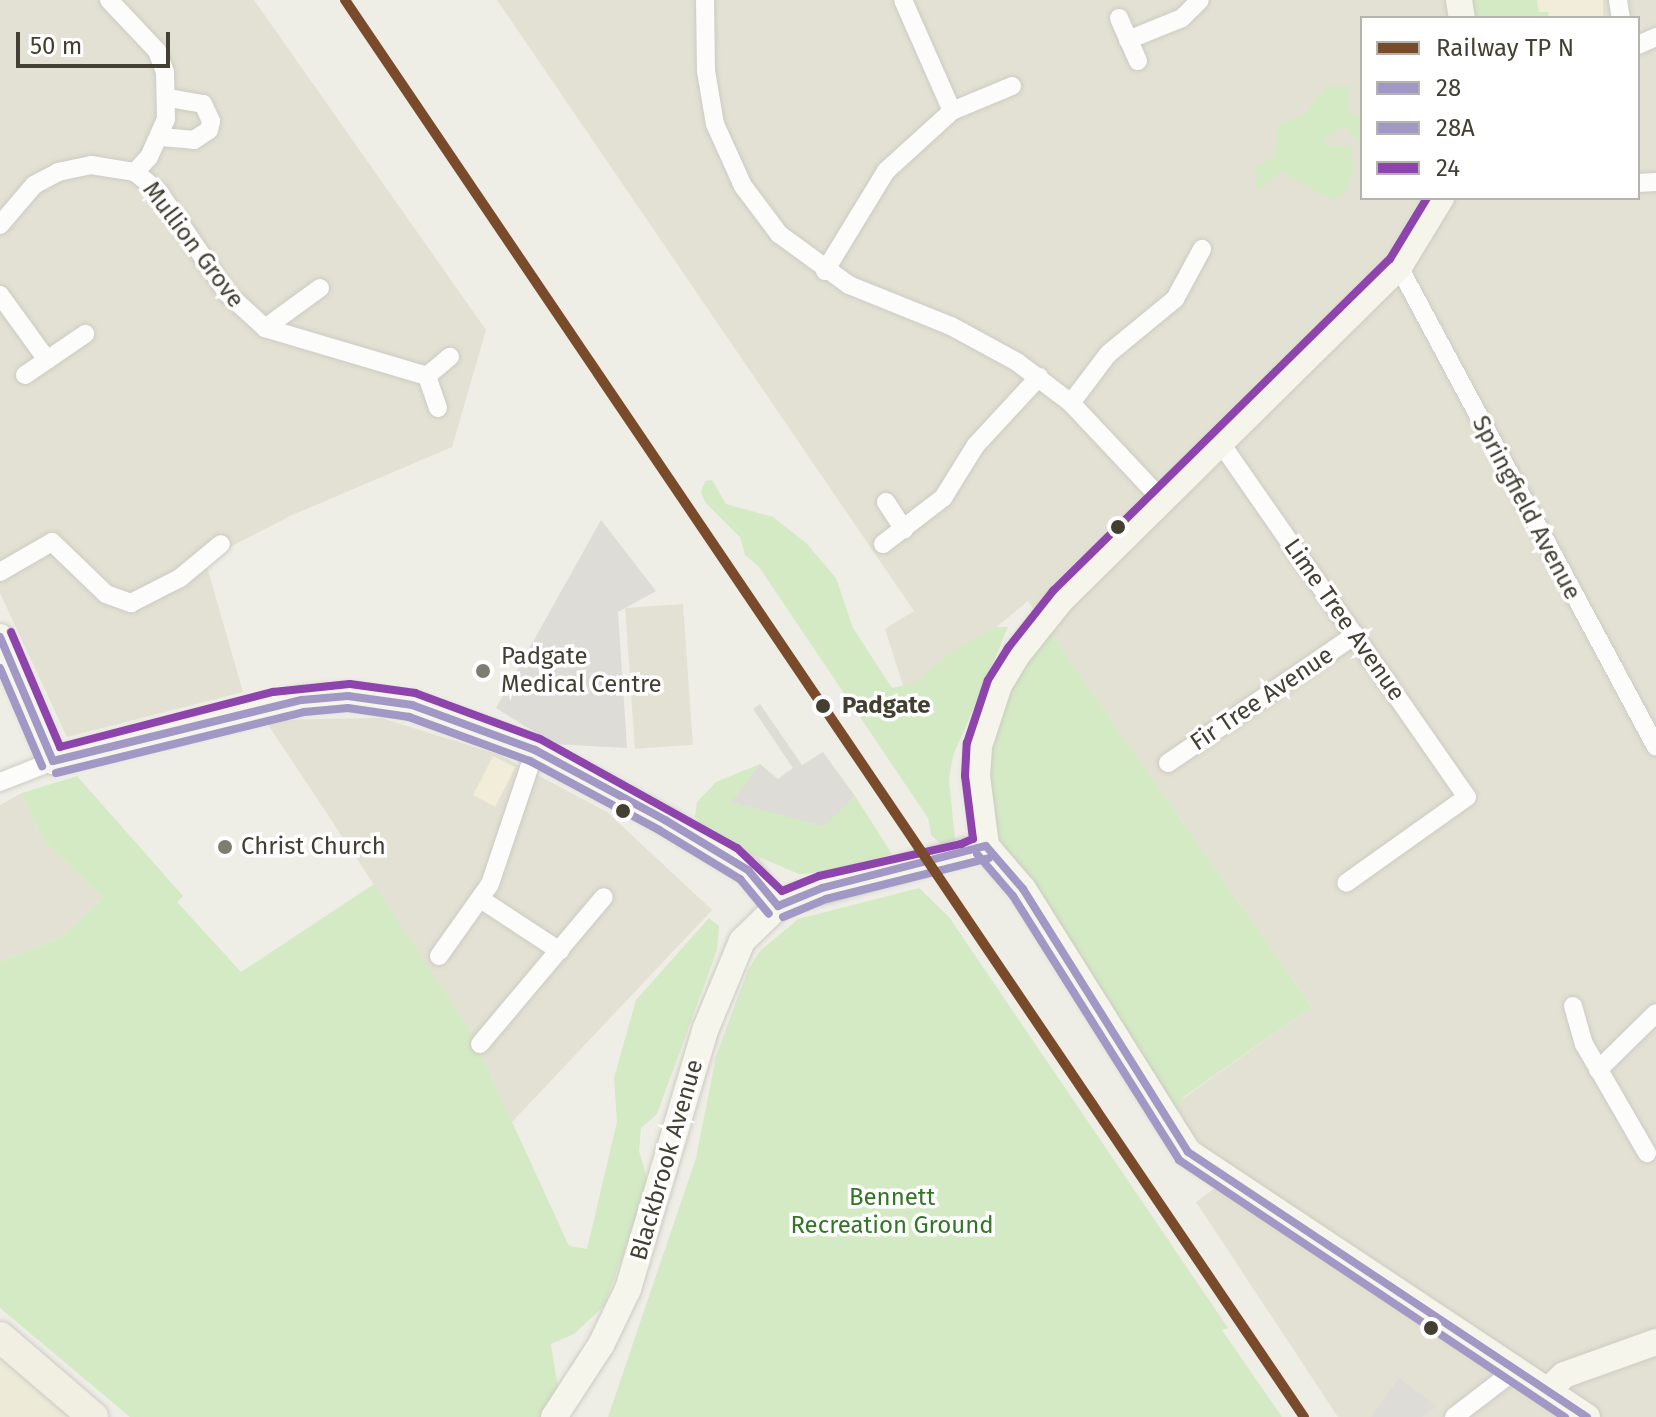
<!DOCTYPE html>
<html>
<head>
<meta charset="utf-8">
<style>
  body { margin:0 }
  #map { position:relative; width:1656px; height:1417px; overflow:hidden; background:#eeede6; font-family:"Fira Sans",sans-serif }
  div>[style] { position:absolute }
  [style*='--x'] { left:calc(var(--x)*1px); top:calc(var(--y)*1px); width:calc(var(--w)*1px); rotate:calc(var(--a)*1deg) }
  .residential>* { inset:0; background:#e3e1d3; transform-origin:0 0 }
  .commercial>* { inset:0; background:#f2edd8; transform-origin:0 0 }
  .education>* { inset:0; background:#edebd7 }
  .green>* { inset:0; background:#d4eac4 }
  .parking>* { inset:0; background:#dddcd6 }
  .roads { filter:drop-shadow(0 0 2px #cccbc4) drop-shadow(0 0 2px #cccbc4) }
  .street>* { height:18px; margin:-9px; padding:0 9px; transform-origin:9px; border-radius:9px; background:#fcfcfb }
  .secondary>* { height:26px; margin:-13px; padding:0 13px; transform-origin:13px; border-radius:13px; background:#f6f5ec }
  .primary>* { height:30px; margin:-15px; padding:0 15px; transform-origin:15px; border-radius:15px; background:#f0efe2 }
  .bus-1>* { height:8px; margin:-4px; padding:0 4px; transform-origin:4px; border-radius:4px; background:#a198c5 }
  .bus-2>* { height:8px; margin:-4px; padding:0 4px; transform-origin:4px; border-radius:4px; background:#a198c5 }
  .bus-3>* { height:8px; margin:-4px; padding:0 4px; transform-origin:4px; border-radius:4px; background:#8e44ad }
  .rail-1>* { height:10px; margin:-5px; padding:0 5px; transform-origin:5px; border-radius:5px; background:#7a4b2a }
  .dots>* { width:22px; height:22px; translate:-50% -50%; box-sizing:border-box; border:4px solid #fff; border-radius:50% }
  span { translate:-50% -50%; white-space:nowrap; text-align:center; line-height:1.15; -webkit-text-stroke:7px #fff; paint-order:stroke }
  .street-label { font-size:24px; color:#434033 }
  .poi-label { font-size:24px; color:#434033 }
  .left { translate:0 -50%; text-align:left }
  .stop-label { font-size:24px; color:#434033; font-weight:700 }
  .park-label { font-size:24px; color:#327625 }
  .legend { position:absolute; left:1360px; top:16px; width:280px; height:184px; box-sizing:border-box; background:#fff; border:2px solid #b4b3ad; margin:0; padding:10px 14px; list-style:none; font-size:24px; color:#434033 }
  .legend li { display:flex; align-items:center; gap:16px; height:40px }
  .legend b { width:40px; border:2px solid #b4b3ad }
  .scale { position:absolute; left:16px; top:32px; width:154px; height:36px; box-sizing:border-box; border:4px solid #434033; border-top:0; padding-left:10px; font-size:24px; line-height:28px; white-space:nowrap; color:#434033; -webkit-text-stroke:6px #fff; paint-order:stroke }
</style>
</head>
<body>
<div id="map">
  <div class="residential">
    <i style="clip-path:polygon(0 0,254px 0,486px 330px,452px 447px,290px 516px,205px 560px,243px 692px,67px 737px,0 593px)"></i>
    <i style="clip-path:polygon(evenodd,497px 0,1656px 0,1656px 1417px,1338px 1417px,1196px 1202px,1239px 1171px,1205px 1148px,1176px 1115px,1182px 1099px,1312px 1007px,1028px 601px,911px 697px,904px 688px,885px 629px,914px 611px,497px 0,1362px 18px,1638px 18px,1638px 198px,1362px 198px,1362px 18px)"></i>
    <i style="left:683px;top:604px;width:141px;height:58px;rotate:86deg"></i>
    <i style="clip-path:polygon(381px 718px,500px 755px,607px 812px,712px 910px,512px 1122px,469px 1028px,265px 720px)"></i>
    <i style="clip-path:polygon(22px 793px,42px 839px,103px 897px,62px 937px,0 962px,0 805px)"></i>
  </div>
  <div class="commercial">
    <i style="left:1472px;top:0;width:131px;height:18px"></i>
    <i style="left:493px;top:756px;width:25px;height:44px;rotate:27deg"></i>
  </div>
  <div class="education">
    <i style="clip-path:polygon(0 1349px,83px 1417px,0 1417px)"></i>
  </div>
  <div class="green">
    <i style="clip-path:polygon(1454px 0,1537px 0,1539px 12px,1548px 12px,1549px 18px,1462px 18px)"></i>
    <i style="clip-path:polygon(1350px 85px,1347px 113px,1362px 115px,1362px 144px,1343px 127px,1324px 140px,1327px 146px,1350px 146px,1354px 166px,1346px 192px,1333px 200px,1282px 172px,1256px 190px,1255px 167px,1275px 156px,1279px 124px,1303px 115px,1327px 86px)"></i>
    <i style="clip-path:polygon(712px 480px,726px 504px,773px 517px,806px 543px,836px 578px,853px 628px,892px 688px,915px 683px,950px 653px,996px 627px,1008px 627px,953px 756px,949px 780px,955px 841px,941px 844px,931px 835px,928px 818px,759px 567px,745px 555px,740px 537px,705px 502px,701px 492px,705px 481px)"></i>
    <i style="clip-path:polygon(1047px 628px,1312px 1007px,1182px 1098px,1176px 1115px,1008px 857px,990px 816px,990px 742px,1013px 677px)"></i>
    <i style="clip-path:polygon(760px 764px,732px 801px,824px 825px,855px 796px,892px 854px,832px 871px,799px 874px,707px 835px,695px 817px,697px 802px,716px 782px)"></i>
    <i style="clip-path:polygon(77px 776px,183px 896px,177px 902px,241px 972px,374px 884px,469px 1028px,569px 1246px,587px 1249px,617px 1122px,614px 1078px,636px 1000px,709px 918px,719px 926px,717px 950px,657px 1114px,641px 1128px,639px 1151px,649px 1186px,604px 1306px,574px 1334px,551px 1344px,558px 1388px,542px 1417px,130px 1417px,0 1308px,0 962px,62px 937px,103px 897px,42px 839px,22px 793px)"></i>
    <i style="clip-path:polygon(919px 888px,949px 917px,1228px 1328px,1222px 1330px,1282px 1417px,608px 1417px,696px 1158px,716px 1056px,748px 970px,760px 951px,798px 919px)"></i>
  </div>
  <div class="parking">
    <i style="clip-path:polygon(601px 520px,656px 591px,618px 612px,627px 748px,554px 744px,496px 708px)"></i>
    <i style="clip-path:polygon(760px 704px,802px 765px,823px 752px,855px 796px,824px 826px,731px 802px,760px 764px,778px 779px,793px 768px,753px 709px)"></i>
    <i style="clip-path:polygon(1399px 1378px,1437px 1406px,1422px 1417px,1371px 1417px)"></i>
  </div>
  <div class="roads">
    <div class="street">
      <i style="--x:109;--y:0;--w:70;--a:46.7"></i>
      <i style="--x:157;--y:51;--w:22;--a:69"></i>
      <i style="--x:165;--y:72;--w:47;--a:88.8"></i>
      <i style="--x:166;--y:119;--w:42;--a:114.1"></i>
      <i style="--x:149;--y:157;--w:21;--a:133"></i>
      <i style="--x:705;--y:0;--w:71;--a:89.2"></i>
      <i style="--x:706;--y:71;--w:54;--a:80.4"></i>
      <i style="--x:715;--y:124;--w:68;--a:65.7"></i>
      <i style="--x:743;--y:186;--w:60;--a:53.1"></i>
      <i style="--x:779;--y:234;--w:87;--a:36.1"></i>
      <i style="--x:849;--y:285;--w:110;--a:21.9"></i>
      <i style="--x:951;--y:326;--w:75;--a:28.6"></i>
      <i style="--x:1017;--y:362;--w:68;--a:37.2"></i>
      <i style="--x:1071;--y:403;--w:133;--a:46.8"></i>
      <i style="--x:1618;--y:0;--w:18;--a:81"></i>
      <i style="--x:1119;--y:18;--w:47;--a:66.2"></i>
      <i style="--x:1128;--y:40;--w:58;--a:-22.2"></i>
      <i style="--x:1182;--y:18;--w:25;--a:-45"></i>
      <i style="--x:1638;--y:45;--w:20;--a:-24"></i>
      <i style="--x:952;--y:111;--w:65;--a:-22.6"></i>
      <i style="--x:161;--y:137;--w:33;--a:5"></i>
      <i style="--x:194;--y:140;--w:18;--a:-34"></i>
      <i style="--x:209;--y:130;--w:9;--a:-77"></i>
      <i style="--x:211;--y:121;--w:19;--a:-115"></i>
      <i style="--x:203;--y:104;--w:36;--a:-170"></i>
      <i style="--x:1638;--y:183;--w:18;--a:-3"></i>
      <i style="--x:0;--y:225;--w:52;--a:-49.6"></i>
      <i style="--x:34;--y:185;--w:27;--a:-28"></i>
      <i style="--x:58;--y:172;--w:34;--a:-12"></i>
      <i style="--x:91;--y:165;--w:45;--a:9"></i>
      <i style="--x:135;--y:172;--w:31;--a:40"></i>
      <i style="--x:159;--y:192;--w:122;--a:56"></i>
      <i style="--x:227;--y:293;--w:52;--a:42.6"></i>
      <i style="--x:265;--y:328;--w:169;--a:16.5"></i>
      <i style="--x:1399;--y:267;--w:544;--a:61.83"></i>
      <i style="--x:825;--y:271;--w:117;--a:-58.6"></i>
      <i style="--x:886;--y:171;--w:89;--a:-42.3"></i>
      <i style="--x:952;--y:111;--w:121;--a:-113.8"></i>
      <i style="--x:0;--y:295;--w:80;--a:54.1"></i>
      <i style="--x:265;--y:328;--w:68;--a:-36"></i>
      <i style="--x:25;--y:375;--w:73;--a:-34.3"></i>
      <i style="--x:1071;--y:403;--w:61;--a:-52.9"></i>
      <i style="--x:1108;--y:354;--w:87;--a:-39.4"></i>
      <i style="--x:1175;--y:299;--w:57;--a:-61.6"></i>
      <i style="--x:438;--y:408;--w:34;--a:-109"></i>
      <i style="--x:427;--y:376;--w:30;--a:-40"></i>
      <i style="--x:1220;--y:442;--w:432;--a:55.2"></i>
      <i style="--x:1467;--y:797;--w:148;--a:144.6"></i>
      <i style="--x:886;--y:502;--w:33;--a:57"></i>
      <i style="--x:883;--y:544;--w:76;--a:-37.5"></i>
      <i style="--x:943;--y:498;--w:62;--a:-58.1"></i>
      <i style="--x:976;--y:445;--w:93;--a:-47.2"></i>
      <i style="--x:0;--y:572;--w:60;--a:-30"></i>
      <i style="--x:52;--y:542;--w:75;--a:43.9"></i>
      <i style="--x:106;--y:594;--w:27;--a:20"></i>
      <i style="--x:131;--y:603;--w:55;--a:-27"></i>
      <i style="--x:180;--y:578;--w:53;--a:-39.7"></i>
      <i style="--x:1168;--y:763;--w:227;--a:-34.4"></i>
      <i style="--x:0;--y:782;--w:57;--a:-21.6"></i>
      <i style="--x:482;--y:900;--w:93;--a:33.2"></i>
      <i style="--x:439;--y:956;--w:88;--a:-54.7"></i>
      <i style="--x:490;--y:884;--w:141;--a:-71.4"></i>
      <i style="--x:1573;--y:1006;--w:40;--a:74"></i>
      <i style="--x:1584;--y:1044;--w:126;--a:60"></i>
      <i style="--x:480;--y:1044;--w:192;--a:-49.9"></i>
      <i style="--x:1598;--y:1070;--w:81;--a:-44.5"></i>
      <i style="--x:1454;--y:1417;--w:76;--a:-37.5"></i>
    </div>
    <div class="secondary">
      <i style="--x:1459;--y:0;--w:18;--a:81"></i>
      <i style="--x:0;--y:637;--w:135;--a:66.9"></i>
      <i style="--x:53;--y:761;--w:256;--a:-13.8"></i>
      <i style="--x:302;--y:700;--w:46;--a:-5"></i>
      <i style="--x:348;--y:696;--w:65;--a:8"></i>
      <i style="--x:412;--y:705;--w:131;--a:20.1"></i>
      <i style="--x:535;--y:750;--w:148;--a:28.3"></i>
      <i style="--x:665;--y:820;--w:97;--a:31.1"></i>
      <i style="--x:748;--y:870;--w:47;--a:50.2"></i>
      <i style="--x:986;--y:846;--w:57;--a:49.3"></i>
      <i style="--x:1023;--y:889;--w:310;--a:57.9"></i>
      <i style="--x:1188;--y:1152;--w:479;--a:33.6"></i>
      <i style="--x:986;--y:846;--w:71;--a:-97.3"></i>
      <i style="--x:977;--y:776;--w:30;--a:-86"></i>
      <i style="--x:979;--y:746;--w:64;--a:-71.8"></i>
      <i style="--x:999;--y:685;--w:35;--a:-59"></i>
      <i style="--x:1017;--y:655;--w:70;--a:-51.3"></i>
      <i style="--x:1061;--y:600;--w:474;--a:-44.6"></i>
      <i style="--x:1399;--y:267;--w:81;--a:-58.7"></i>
      <i style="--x:1547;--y:1391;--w:23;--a:-43"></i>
      <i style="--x:1564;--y:1375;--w:98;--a:-19.7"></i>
      <i style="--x:554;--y:1417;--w:86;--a:-56.9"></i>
      <i style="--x:601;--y:1345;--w:62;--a:-64.3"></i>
      <i style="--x:628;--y:1289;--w:272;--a:-73.4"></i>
      <i style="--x:706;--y:1028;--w:94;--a:-67.5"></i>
      <i style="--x:742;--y:941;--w:50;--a:-44.2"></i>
      <i style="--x:778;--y:906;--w:22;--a:-24"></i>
      <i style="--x:798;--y:897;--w:195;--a:-15.2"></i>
    </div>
    <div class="primary">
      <i style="--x:0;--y:1337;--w:123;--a:40.7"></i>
    </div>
  </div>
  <div class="bus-1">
    <i style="--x:0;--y:637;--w:135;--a:66.9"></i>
    <i style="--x:53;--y:761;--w:256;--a:-13.8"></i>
    <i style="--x:302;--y:700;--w:46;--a:-5"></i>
    <i style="--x:348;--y:696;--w:65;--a:8"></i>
    <i style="--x:412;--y:705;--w:131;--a:20.1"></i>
    <i style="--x:535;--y:750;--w:148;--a:28.3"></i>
    <i style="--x:665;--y:820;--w:97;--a:31.1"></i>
    <i style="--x:748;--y:870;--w:47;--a:50.2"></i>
    <i style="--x:986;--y:846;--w:57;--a:49.3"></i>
    <i style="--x:1023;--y:889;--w:310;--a:57.9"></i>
    <i style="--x:1188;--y:1152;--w:479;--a:33.6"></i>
    <i style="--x:778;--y:906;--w:48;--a:-22.2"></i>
    <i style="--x:822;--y:888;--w:169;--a:-14.4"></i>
  </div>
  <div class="bus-2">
    <i style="--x:0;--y:668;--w:107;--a:66.8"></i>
    <i style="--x:56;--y:773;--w:255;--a:-13.8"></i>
    <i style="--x:304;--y:712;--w:44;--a:-5.2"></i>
    <i style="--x:348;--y:708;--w:62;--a:8.4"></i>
    <i style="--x:409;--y:717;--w:129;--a:20"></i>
    <i style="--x:530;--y:761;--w:146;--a:28.1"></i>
    <i style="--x:659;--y:830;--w:95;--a:31.2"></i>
    <i style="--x:740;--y:879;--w:45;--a:50.4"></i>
    <i style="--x:977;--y:854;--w:55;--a:49.4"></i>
    <i style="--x:1013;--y:896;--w:312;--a:57.8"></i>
    <i style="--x:1179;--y:1160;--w:464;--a:33.7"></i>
    <i style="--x:783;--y:917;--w:47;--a:-22.7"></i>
    <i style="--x:826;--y:899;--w:168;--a:-14.1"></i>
  </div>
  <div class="bus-3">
    <i style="--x:11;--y:632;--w:125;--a:66.9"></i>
    <i style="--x:60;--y:747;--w:220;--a:-14.5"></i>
    <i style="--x:273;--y:692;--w:77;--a:-5.9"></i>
    <i style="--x:350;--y:684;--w:66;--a:7.9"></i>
    <i style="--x:415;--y:693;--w:133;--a:20.2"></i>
    <i style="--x:540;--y:739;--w:225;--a:29"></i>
    <i style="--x:737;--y:848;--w:62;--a:43.7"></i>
    <i style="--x:782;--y:891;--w:40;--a:-22"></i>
    <i style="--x:819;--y:876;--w:146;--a:-12.7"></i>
    <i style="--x:961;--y:844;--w:13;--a:-23"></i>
    <i style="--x:973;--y:839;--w:64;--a:-97.2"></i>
    <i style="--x:965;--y:776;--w:33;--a:-87"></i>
    <i style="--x:967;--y:743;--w:66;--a:-71.6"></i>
    <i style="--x:988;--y:680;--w:38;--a:-58"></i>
    <i style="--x:1008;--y:648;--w:73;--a:-51.7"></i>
    <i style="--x:1053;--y:591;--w:473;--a:-44.6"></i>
    <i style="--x:1390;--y:259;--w:71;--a:-58.8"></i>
  </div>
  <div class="rail-1">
    <i style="--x:345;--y:0;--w:1711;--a:55.91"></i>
  </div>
  <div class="dots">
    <i style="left:1118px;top:527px;background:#434033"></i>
    <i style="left:483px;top:671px;background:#7f7d72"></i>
    <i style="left:823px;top:706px;background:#434033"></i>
    <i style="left:623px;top:811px;background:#434033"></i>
    <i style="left:225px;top:847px;background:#7f7d72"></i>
    <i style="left:1431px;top:1328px;background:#434033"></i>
  </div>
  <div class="street-label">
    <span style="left:193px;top:245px;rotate:53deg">Mullion Grove</span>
    <span style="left:1526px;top:508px;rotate:62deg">Springfield Avenue</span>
    <span style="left:1344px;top:620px;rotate:55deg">Lime Tree Avenue</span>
    <span style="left:1262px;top:699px;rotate:-34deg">Fir Tree Avenue</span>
    <span style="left:667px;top:1160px;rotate:-74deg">Blackbrook Avenue</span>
  </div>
  <div class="poi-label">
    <span class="left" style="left:501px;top:671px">Padgate<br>Medical Centre</span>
    <span class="left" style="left:241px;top:847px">Christ Church</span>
  </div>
  <div class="stop-label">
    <span class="left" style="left:842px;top:706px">Padgate</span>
  </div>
  <div class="park-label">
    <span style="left:892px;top:1212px">Bennett<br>Recreation Ground</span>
  </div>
  <ul class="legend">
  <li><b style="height:10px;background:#7a4b2a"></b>Railway TP N</li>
  <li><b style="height:10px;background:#a198c5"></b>28</li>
  <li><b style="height:10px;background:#a198c5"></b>28A</li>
  <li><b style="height:10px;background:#8e44ad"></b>24</li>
  </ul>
  <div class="scale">50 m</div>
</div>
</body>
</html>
